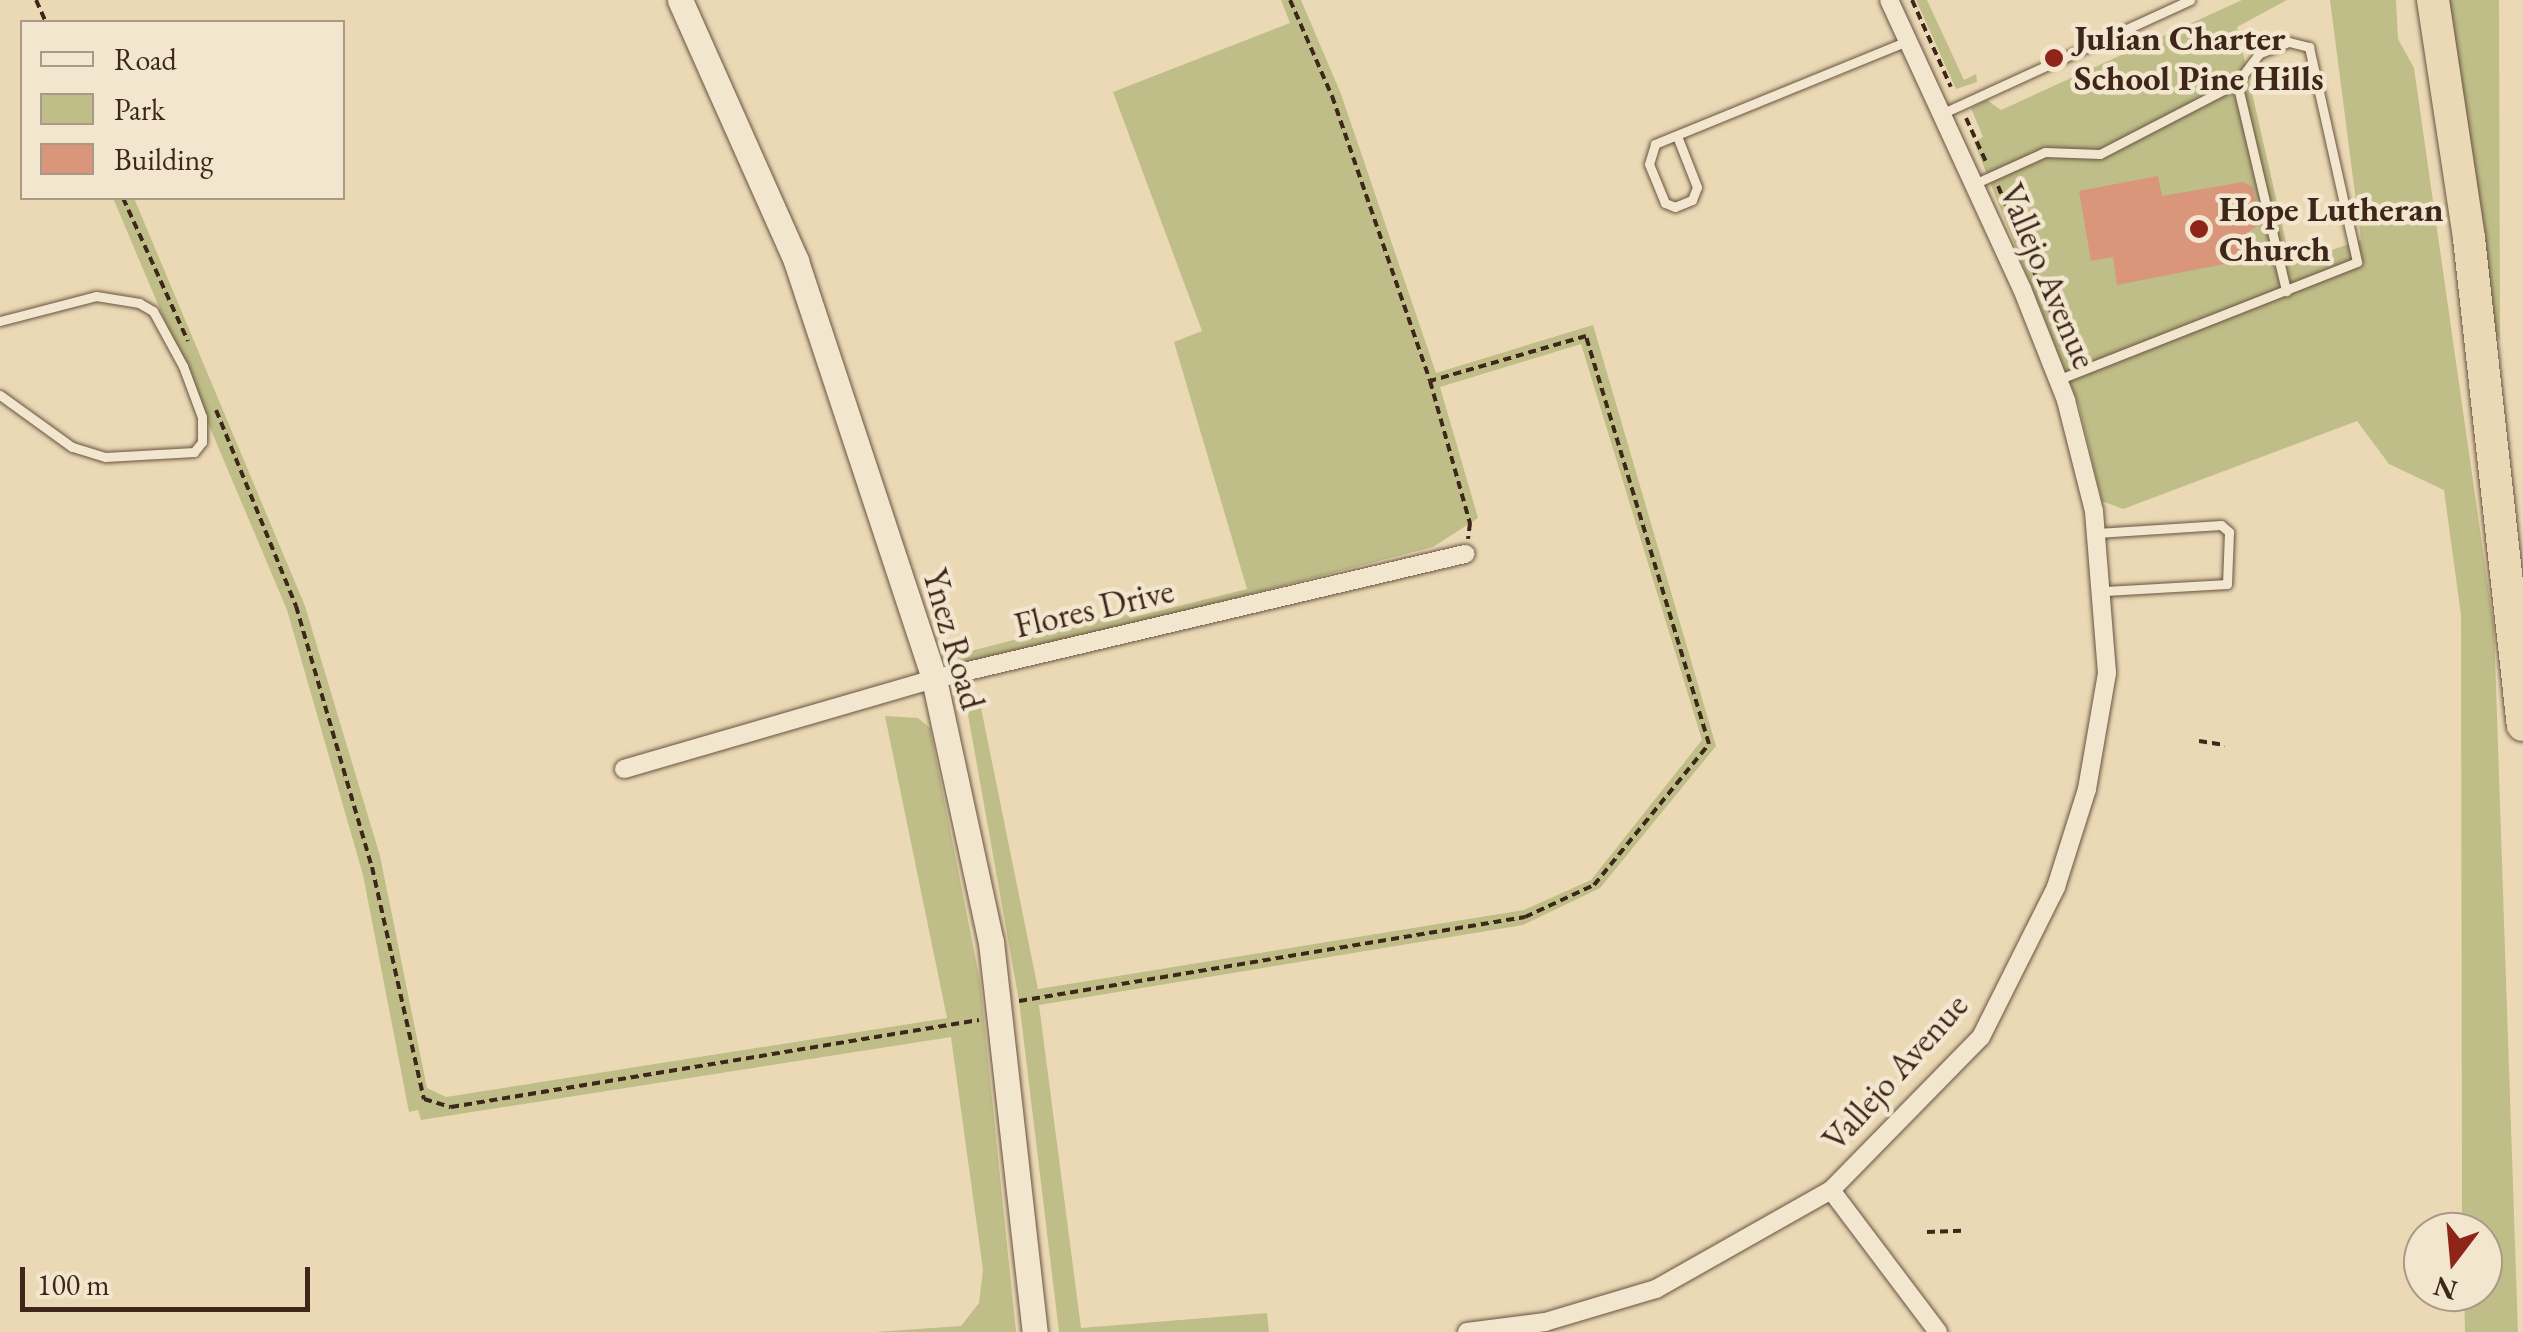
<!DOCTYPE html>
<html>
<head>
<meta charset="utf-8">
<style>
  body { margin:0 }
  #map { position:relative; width:2523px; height:1332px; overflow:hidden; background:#ebd9b5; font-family:"EB Garamond",serif }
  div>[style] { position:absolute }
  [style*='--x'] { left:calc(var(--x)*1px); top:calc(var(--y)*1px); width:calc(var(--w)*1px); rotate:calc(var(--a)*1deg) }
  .green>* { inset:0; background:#bfbd88 }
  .building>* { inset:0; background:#d9967b }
  .path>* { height:4px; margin-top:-2px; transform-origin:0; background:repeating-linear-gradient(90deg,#3e261a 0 8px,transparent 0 13px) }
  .roads { filter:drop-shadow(0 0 2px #695341) drop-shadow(0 0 2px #695341) }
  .lane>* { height:9px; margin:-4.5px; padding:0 4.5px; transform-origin:4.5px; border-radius:4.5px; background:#f2e6cf }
  .street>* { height:18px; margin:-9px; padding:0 9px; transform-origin:9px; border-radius:9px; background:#f2e6cf }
  .secondary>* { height:25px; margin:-12.5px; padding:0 12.5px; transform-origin:12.5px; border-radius:12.5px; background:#f2e6cf }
  .highway>* { height:32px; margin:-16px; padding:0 16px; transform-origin:16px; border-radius:16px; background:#ebd9b5 }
  .dots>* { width:28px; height:28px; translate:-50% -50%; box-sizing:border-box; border:5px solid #f2e6cf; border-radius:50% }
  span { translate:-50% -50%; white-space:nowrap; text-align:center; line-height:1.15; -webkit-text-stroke:9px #f2e6cf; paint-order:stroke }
  .poi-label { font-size:35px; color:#3e261a; font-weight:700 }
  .left { translate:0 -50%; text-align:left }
  .street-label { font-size:35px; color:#3e261a }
  .legend { position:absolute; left:20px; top:20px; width:325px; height:180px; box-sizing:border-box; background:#f2e6cf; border:2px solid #aa9987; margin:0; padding:12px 18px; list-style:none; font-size:30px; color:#3e261a }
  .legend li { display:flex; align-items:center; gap:20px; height:50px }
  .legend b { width:50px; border:2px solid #aa9987 }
  .north { position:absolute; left:2403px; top:1212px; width:100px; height:100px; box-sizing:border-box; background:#f2e6cf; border:2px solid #aa9987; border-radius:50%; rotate:196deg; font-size:28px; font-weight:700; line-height:40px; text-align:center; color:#3e261a }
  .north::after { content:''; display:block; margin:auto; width:35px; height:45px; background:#8f2418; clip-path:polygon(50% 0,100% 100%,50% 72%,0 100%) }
  .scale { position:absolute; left:20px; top:1267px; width:290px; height:45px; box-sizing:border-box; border:5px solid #3e261a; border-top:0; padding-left:12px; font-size:30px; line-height:35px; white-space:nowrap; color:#3e261a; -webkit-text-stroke:8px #f2e6cf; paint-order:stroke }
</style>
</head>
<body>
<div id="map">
  <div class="green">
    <i style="clip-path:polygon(1281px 0,1301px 0,1341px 94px,1436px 373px,1593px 325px,1716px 746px,1600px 888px,1523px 925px,1039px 1005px,1081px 1328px,1267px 1313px,1269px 1332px,1059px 1332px,1019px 1001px,967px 709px,979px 698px,1038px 989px,1524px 910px,1591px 880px,1702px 740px,1581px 344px,1440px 387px,1478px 518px,1433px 547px,975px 665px,952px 656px,1127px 610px,1130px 618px,1247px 589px,1174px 342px,1202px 331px,1113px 92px,1290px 23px)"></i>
    <i style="clip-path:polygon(1916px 0,1927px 0,1964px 80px,1976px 74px,1977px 82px,1956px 89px)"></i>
    <i style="clip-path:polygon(2242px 0,2287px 0,2237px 27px,2291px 264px,2361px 240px,2330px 0,2396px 0,2398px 39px,2414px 68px,2494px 628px,2518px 1332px,2465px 1332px,2464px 1292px,2483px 1292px,2483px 1232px,2462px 1232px,2461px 615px,2444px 490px,2389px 464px,2357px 421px,2123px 509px,2102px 501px,2079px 406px,1974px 142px,1983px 137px,1971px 108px,1987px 100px,2001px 110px)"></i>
    <i style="clip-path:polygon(2445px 0,2499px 0,2500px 340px,2496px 335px)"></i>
    <i style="clip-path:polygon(113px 198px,134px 198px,305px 606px,380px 856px,427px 1088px,446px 1097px,947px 1018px,885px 716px,918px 718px,930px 728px,980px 981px,1016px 1332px,875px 1332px,961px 1326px,979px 1303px,983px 1270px,951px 1037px,421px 1120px,418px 1110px,409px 1112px,363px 875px,287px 610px)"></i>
  </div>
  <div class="building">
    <i style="clip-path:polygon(2158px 176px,2162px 196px,2243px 182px,2253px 187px,2261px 224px,2246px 233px,2250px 259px,2117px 285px,2113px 257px,2091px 261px,2079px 191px)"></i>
  </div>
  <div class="path">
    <i style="--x:36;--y:0;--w:24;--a:66"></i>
    <i style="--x:1290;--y:0;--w:105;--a:66.4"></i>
    <i style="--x:1332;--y:96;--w:301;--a:71"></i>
    <i style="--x:1430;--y:381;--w:148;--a:74.3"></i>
    <i style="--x:1470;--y:523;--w:16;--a:97"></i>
    <i style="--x:1912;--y:0;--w:95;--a:65.9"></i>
    <i style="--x:1966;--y:118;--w:51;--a:65.5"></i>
    <i style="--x:1998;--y:186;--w:190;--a:67.1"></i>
    <i style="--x:123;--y:198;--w:157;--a:65.6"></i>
    <i style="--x:216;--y:410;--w:212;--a:67.8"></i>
    <i style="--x:296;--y:606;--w:272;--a:73.8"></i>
    <i style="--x:372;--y:867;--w:238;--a:77.4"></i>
    <i style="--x:424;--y:1099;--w:28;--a:17"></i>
    <i style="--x:451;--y:1107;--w:535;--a:-9.36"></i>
    <i style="--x:2199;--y:741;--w:26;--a:9"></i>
    <i style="--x:1019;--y:1001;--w:513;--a:-9.43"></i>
    <i style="--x:1525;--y:917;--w:76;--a:-24.9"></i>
    <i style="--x:1594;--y:885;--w:182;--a:-50.8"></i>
    <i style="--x:1709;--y:744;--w:426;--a:-106.8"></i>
    <i style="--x:1586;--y:336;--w:162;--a:163.9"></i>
    <i style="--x:1927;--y:1232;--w:35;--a:-2"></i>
  </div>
  <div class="roads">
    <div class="lane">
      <i style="--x:2237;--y:83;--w:214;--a:76.7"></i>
      <i style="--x:1941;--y:114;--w:274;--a:-24.6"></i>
      <i style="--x:1677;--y:136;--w:55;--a:68.6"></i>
      <i style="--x:1697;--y:187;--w:14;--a:111"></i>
      <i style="--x:1692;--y:200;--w:18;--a:158"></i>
      <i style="--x:1675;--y:207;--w:11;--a:-158"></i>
      <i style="--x:1665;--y:203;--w:42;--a:-112.3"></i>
      <i style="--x:1649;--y:164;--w:21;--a:-73"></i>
      <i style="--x:1655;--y:144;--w:273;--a:-22.2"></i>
      <i style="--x:1974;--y:184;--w:78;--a:-24.3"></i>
      <i style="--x:2045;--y:152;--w:55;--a:2.1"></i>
      <i style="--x:2100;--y:154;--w:154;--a:-27.4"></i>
      <i style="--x:2237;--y:83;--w:38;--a:-53"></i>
      <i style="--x:2260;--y:53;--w:31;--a:-21"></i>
      <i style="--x:2289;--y:42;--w:21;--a:14"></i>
      <i style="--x:2309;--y:47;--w:220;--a:77.4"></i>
      <i style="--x:2357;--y:262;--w:321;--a:158.5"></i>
      <i style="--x:0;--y:321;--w:99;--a:-14.6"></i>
      <i style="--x:96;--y:296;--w:44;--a:9.2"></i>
      <i style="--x:139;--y:303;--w:16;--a:30"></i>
      <i style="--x:153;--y:311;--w:63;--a:61.4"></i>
      <i style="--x:183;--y:366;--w:54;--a:69.6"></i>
      <i style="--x:202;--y:417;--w:25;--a:90"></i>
      <i style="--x:202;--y:442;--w:13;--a:129"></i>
      <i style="--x:194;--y:452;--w:89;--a:176.8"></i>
      <i style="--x:105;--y:457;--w:34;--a:-163"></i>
      <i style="--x:72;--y:447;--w:89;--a:-144.2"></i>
      <i style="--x:2097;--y:533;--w:124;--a:-3.7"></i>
      <i style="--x:2221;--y:525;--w:11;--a:41"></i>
      <i style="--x:2229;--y:532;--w:52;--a:92.2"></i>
      <i style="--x:2227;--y:584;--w:122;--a:176.7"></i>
    </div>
    <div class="street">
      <i style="--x:624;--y:769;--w:323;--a:-16.2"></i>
      <i style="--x:934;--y:679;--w:546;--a:-13.25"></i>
      <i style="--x:1831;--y:1190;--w:178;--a:53"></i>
      <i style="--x:1467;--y:1332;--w:79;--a:-7.3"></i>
      <i style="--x:1545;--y:1322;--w:116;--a:-16.6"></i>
      <i style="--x:1656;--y:1289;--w:201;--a:-29.5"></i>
      <i style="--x:1831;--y:1190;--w:214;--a:-45.6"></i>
      <i style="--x:1981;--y:1037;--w:168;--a:-63.4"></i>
      <i style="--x:2056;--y:887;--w:103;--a:-72.4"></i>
      <i style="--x:2087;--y:789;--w:118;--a:-80.2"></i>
      <i style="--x:2107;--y:673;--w:163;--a:-94.6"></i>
      <i style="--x:2094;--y:511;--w:114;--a:-104.2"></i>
      <i style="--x:2066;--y:400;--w:119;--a:-111.6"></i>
      <i style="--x:2022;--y:289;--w:318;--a:-114.7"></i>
    </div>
    <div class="secondary">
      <i style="--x:680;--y:0;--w:286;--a:66"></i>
      <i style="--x:796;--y:261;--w:440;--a:71.7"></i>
      <i style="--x:934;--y:679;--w:269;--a:77.8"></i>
      <i style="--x:991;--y:942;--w:392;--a:83.6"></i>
    </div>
    <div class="highway">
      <i style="--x:2433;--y:0;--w:241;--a:81.4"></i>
      <i style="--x:2469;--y:238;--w:490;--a:83.7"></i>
    </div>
  </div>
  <div class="dots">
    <i style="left:2054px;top:58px;background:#8f2418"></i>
    <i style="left:2199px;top:229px;background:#8f2418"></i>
  </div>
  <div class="poi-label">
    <span class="left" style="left:2074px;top:58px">Julian Charter<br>School Pine Hills</span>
    <span class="left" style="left:2219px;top:229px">Hope Lutheran<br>Church</span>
  </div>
  <div class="street-label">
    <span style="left:2048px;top:276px;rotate:67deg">Vallejo Avenue</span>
    <span style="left:1094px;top:608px;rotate:-13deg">Flores Drive</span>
    <span style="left:954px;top:639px;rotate:74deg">Ynez Road</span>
    <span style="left:1895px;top:1072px;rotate:-48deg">Vallejo Avenue</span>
  </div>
  <ul class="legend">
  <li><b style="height:12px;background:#f2e6cf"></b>Road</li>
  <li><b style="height:28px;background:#bfbd88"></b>Park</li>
  <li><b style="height:28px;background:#d9967b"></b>Building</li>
  </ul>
  <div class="north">N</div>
  <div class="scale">100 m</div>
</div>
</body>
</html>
